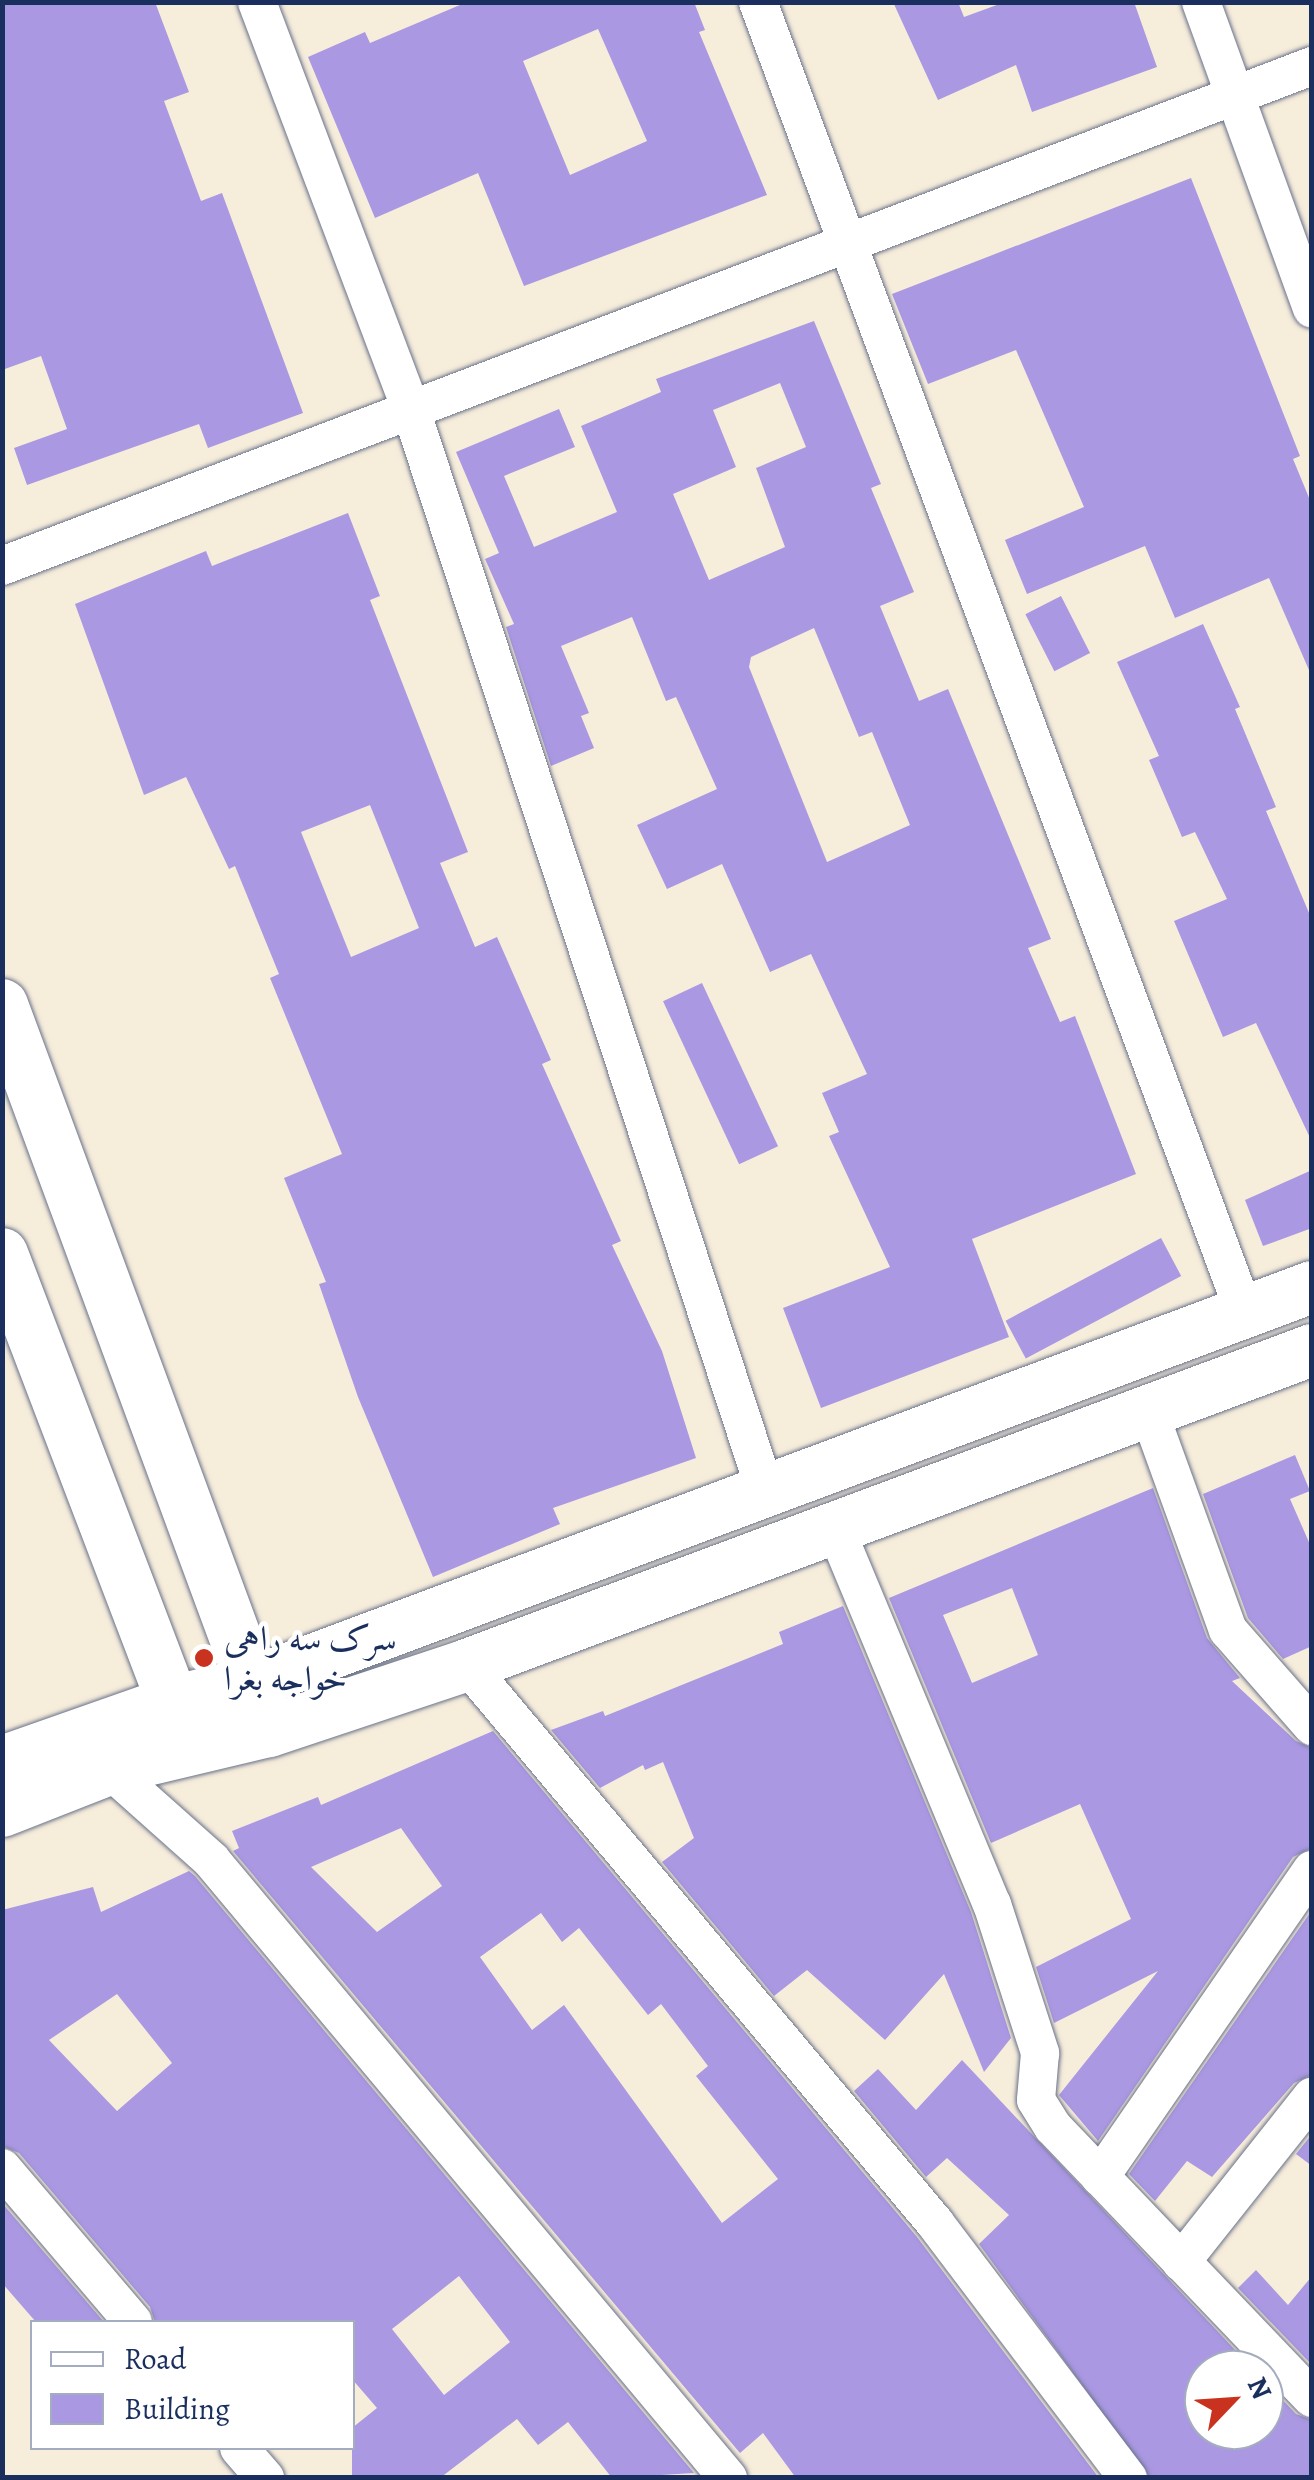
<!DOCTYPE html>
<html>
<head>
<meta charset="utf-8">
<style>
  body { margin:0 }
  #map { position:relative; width:1314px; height:2480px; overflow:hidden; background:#f7eddb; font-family:Alegreya,Amiri,serif }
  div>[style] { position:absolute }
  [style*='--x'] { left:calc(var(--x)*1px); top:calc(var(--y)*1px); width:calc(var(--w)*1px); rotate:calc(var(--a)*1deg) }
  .building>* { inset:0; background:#aa98e2; transform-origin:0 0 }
  .roads { filter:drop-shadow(0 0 2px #68728a) drop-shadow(0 0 2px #68728a) }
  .street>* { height:38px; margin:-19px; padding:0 19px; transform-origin:19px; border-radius:19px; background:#fff }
  .secondary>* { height:52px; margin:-26px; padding:0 26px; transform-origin:26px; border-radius:26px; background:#fff }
  .dots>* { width:28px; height:28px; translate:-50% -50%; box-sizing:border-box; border:5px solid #fff; border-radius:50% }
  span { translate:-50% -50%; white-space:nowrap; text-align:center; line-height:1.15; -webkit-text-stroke:9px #fff; paint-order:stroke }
  .poi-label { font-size:35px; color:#1b2f5e }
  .left { translate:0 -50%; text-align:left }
  .frame { position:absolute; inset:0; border:5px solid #1b2f5e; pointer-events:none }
  .legend { position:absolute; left:30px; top:2320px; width:325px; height:130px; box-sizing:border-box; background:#fff; border:2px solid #a4acbf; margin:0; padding:12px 18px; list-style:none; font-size:30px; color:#1b2f5e }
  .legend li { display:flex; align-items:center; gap:20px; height:50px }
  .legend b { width:50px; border:2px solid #a4acbf }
  .north { position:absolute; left:1184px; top:2350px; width:100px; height:100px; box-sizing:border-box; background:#fff; border:2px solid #a4acbf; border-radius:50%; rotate:65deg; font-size:28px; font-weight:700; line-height:40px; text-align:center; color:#1b2f5e }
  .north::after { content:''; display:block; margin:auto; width:35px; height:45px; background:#c8321e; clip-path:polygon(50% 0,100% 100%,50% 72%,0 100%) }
</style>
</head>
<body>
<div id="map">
  <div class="building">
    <i style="clip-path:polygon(2px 2px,155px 2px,189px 92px,164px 101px,201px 201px,222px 193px,303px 413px,208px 448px,199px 424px,27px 485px,14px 448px,67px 429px,41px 356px,2px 370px)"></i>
    <i style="clip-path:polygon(evenodd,467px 2px,694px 2px,705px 30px,699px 32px,767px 195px,524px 286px,478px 173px,375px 218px,308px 57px,365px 32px,370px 43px,467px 2px,598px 29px,647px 141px,570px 175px,523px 61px,598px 29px)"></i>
    <i style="clip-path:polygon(893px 2px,958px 2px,964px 17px,1005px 2px,1134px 2px,1157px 67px,1032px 112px,1016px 65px,938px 100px)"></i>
    <i style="clip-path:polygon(1191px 178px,1300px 456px,1293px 459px,1312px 505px,1312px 677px,1269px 578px,1175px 618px,1145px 546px,1027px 594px,1005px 540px,1084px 507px,1016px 350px,928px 384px,892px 294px)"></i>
    <i style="clip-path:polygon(evenodd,814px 321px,881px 484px,871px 488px,914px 592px,880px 606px,919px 701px,948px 689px,1051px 939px,1028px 948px,1060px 1022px,1075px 1016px,1136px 1174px,972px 1239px,1009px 1337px,821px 1408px,783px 1308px,890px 1267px,829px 1136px,839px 1132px,822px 1093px,867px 1074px,811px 954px,770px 972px,722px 864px,667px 889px,637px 825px,717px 789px,676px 697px,666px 701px,632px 617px,561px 646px,589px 713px,581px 716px,594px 748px,551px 766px,506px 627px,514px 624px,485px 559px,499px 553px,456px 452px,559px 409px,575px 447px,504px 476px,534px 547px,617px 512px,581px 426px,661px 392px,656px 379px,814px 321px,780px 383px,806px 447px,756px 468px,785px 547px,709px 580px,673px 494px,736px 467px,713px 410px,780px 383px,814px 321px,814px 628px,859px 737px,872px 732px,910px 825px,827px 862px,749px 667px,751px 657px,814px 628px)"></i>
    <i style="clip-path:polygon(evenodd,348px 513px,380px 596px,370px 600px,468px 852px,440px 863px,475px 947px,497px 937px,551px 1060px,542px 1064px,621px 1241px,612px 1245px,662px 1351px,696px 1458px,553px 1508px,560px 1524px,433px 1577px,358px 1397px,319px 1284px,326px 1282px,284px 1178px,342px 1154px,270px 978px,279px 974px,235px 866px,229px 869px,186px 777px,144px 795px,75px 604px,206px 551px,212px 566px,348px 513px,370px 805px,419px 928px,351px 957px,301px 832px,370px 805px)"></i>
    <i style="left:1061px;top:596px;width:64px;height:40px;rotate:63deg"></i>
    <i style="clip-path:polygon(1203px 624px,1240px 707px,1235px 709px,1276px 807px,1266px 811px,1312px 920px,1312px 1142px,1256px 1023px,1223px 1037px,1174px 921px,1227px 899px,1195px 832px,1182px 837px,1149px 760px,1159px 756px,1117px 662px)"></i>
    <i style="left:702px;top:983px;width:180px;height:43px;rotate:65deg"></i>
    <i style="clip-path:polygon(1312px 1170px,1312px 1228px,1263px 1246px,1245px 1200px)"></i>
    <i style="left:1161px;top:1238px;width:43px;height:176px;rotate:62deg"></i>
    <i style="clip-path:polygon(1295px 1455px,1310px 1491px,1290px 1499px,1312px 1549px,1312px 1646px,1283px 1659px,1248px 1618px,1203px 1494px)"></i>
    <i style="clip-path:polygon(evenodd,1153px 1488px,1207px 1638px,1240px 1678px,1232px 1681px,1296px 1741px,1312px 1748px,1312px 1848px,1293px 1857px,1098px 2141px,1059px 2095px,1158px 1971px,1054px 2023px,1036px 1967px,1131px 1919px,1080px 1804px,991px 1843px,889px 1598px,1153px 1488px,1012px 1588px,1038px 1655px,972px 1683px,943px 1615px,1012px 1588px)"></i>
    <i style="clip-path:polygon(843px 1606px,971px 1912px,1011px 2038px,984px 2072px,944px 1974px,885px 2040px,807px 1970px,774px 1996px,662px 1862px,694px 1838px,663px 1762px,645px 1770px,643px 1765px,600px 1788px,551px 1730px,603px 1711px,605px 1716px,783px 1644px,779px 1632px)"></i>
    <i style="clip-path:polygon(evenodd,493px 1731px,917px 2237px,1099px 2478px,796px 2478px,763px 2433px,740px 2453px,233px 1851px,239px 1848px,232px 1831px,318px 1797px,321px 1805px,493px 1731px,401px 1828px,442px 1886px,377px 1932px,311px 1867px,401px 1828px,493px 1731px,541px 1913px,562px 1942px,579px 1928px,648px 2015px,661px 2004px,708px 2066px,696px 2076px,778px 2179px,722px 2223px,564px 2005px,532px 2030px,480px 1957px,541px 1913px)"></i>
    <i style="clip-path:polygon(evenodd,189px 1871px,195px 1876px,694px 2473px,612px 2478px,568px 2422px,538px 2445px,517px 2419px,440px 2478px,352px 2478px,352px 2428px,377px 2408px,352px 2379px,352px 2322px,155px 2322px,150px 2307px,19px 2153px,2px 2146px,2px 1910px,93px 1887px,101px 1912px,189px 1871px,117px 1994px,172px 2063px,117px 2111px,49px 2040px,117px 1994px,189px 1871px,459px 2276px,510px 2342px,444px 2395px,392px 2329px,459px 2276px)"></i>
    <i style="clip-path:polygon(1312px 1910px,1312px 2075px,1294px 2083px,1212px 2177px,1187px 2161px,1155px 2201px,1129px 2174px)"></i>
    <i style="clip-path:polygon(962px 2060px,1254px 2370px,1204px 2370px,1204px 2430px,1264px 2430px,1264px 2380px,1296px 2414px,1312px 2420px,1312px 2478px,1150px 2478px,979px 2244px,1009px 2215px,947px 2158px,926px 2177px,854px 2091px,878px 2069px,916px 2110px)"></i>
    <i style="clip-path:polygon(1312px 2134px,1312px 2166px,1296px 2154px)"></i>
    <i style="clip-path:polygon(2px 2203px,104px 2322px,36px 2322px,2px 2283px)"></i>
    <i style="clip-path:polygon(1256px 2270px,1288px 2305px,1312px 2276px,1310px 2363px,1238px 2288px)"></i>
  </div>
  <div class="roads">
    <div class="street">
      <i style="--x:257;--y:2;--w:436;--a:69.3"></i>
      <i style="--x:411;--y:410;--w:1133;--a:71.85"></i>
      <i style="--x:758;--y:2;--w:1399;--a:69.64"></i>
      <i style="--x:1201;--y:2;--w:326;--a:70.1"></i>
      <i style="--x:2;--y:566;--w:1402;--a:-20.89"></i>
      <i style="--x:1149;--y:1412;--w:232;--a:70.1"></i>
      <i style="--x:1228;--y:1630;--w:128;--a:48.8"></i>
      <i style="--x:836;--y:1530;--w:405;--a:67.4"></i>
      <i style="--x:992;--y:1904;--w:157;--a:72.1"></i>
      <i style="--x:1040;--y:2053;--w:47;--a:94.9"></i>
      <i style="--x:1036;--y:2100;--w:32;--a:58"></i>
      <i style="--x:1053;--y:2127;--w:375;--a:46.3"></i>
      <i style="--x:467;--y:1665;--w:728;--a:50.01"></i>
      <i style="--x:935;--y:2223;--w:320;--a:52.9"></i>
      <i style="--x:109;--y:1769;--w:137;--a:41.7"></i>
      <i style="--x:211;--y:1860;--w:806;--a:50.09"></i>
      <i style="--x:2;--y:2168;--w:202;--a:49.6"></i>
      <i style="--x:1100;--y:2177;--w:373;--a:-55.4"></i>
      <i style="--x:1181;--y:2262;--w:211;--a:-51.6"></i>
      <i style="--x:239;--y:2448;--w:40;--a:49"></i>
    </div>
    <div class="secondary">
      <i style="--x:2;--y:1005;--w:757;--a:69.75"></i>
      <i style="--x:2;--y:1254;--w:514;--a:69.13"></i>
      <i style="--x:2;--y:1762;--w:180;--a:-19.4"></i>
      <i style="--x:172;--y:1702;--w:84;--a:-13.7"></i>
      <i style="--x:254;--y:1682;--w:1129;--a:-20.47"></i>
      <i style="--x:2;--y:1811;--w:115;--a:-21.4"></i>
      <i style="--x:109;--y:1769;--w:164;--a:-13.4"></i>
      <i style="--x:269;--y:1731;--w:209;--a:-18.4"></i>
      <i style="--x:467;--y:1665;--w:902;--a:-20.44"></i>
    </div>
  </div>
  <div class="dots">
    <i style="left:204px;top:1658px;background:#c8321e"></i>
  </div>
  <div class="poi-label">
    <span class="left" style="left:224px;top:1658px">سرک سه راهی<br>خواجه بغرا</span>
  </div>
  <div class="frame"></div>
  <ul class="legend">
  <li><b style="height:12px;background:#fff"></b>Road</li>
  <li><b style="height:28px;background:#aa98e2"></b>Building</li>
  </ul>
  <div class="north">N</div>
</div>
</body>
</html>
